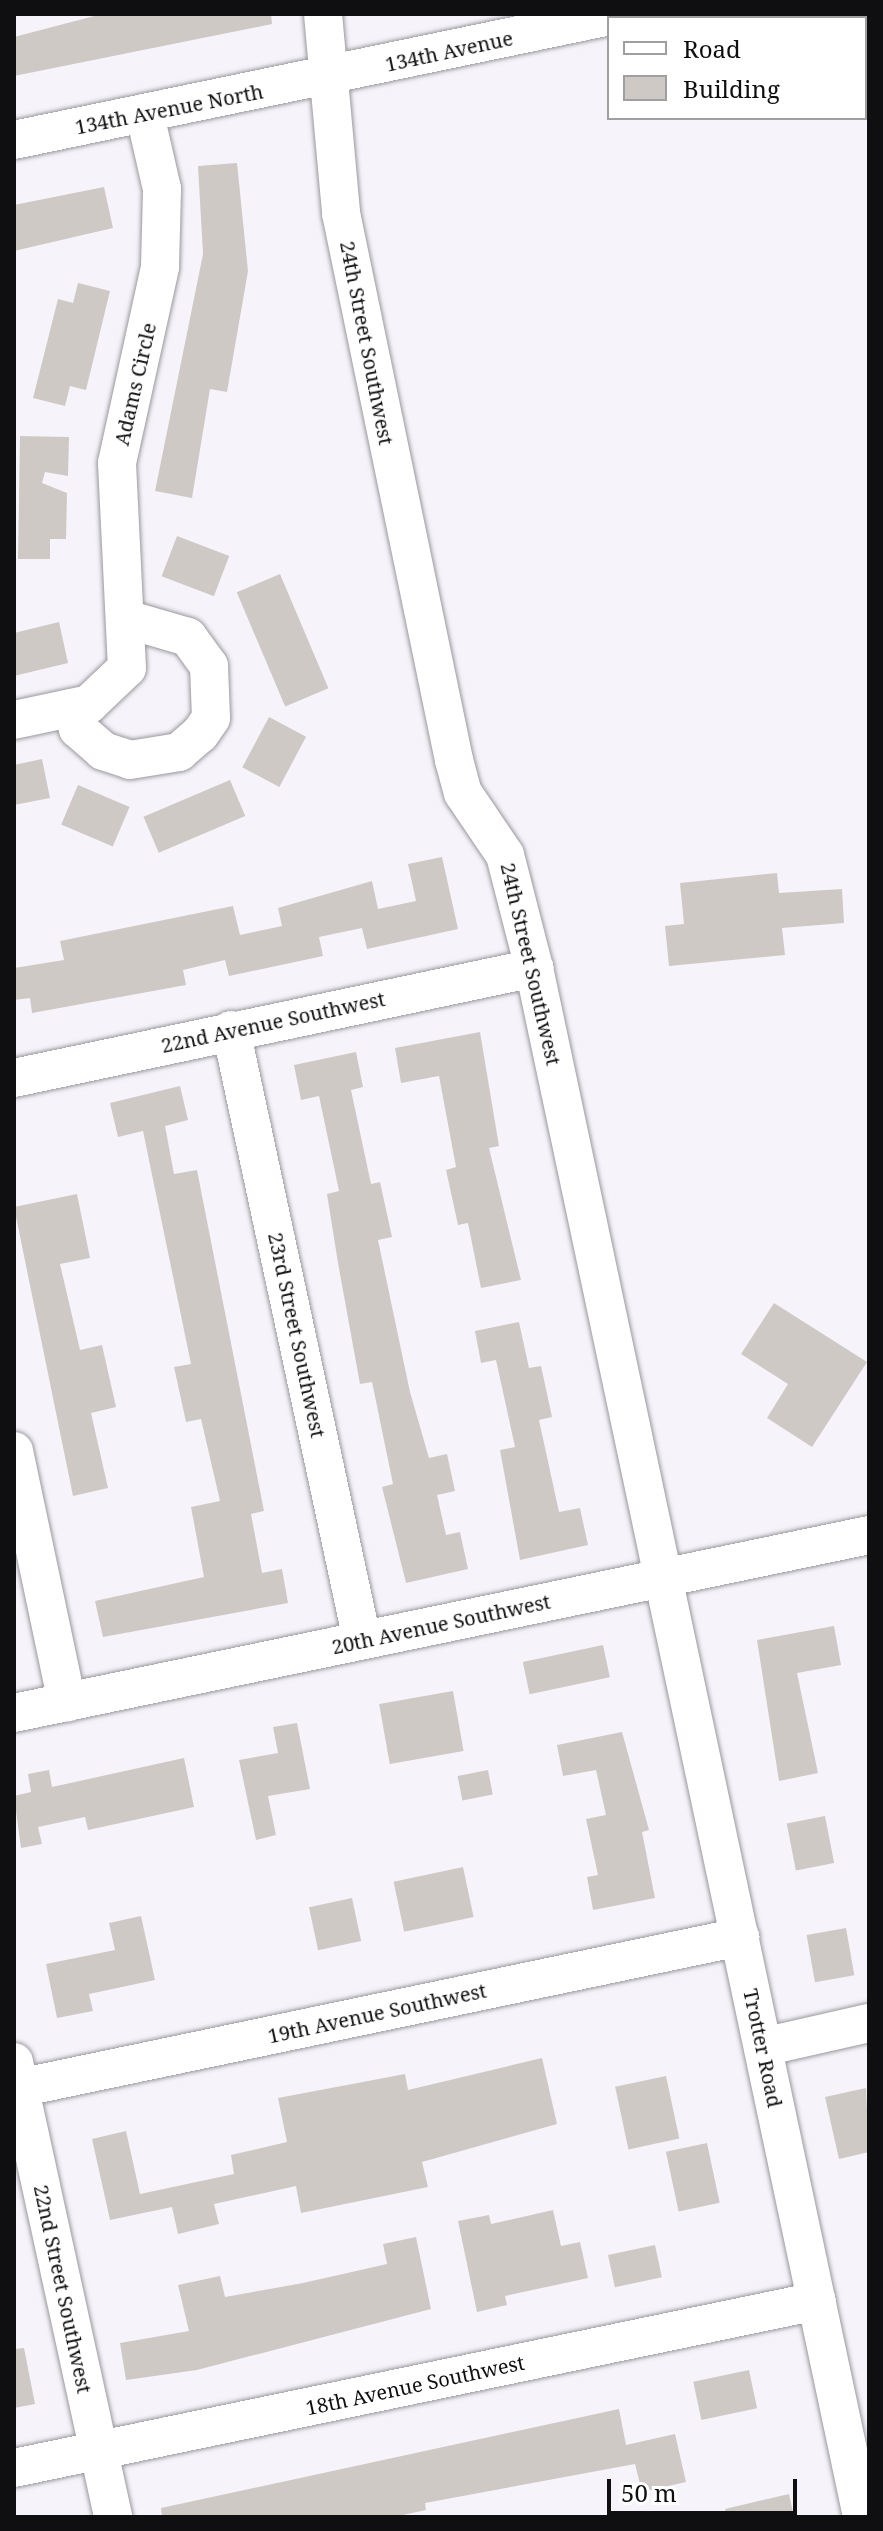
<!DOCTYPE html>
<html>
<head>
<meta charset="utf-8">
<style>
  body { margin:0 }
  #map { position:relative; width:883px; height:2531px; overflow:hidden; background:#f6f4fa; font-family:"Noto Serif",serif }
  div>[style] { position:absolute }
  [style*='--x'] { left:calc(var(--x)*1px); top:calc(var(--y)*1px); width:calc(var(--w)*1px); rotate:calc(var(--a)*1deg) }
  .building>* { inset:0; background:#cfc9c6; transform-origin:0 0 }
  .roads { filter:drop-shadow(0 0 2px #9a989e) drop-shadow(0 0 2px #9a989e) }
  .minor>* { height:38px; margin:-19px; padding:0 19px; transform-origin:19px; border-radius:19px; background:#fff }
  span { translate:-50% -50%; white-space:nowrap; text-align:center; line-height:1.15; -webkit-text-stroke:6px #fff; paint-order:stroke }
  .street-label { font-size:20px; color:#0f0f11 }
  .frame { position:absolute; inset:0; border:16px solid #0f0f11; pointer-events:none }
  .legend { position:absolute; left:607px; top:16px; width:260px; height:104px; box-sizing:border-box; background:#fff; border:2px solid #9f9fa0; margin:0; padding:10px 14px; list-style:none; font-size:24px; color:#0f0f11 }
  .legend li { display:flex; align-items:center; gap:16px; height:40px }
  .legend b { width:40px; border:2px solid #9f9fa0 }
  .scale { position:absolute; left:607px; top:2479px; width:190px; height:36px; box-sizing:border-box; border:4px solid #0f0f11; border-top:0; padding-left:10px; font-size:24px; line-height:28px; white-space:nowrap; color:#0f0f11; -webkit-text-stroke:6px #fff; paint-order:stroke }
</style>
</head>
<body>
<div id="map">
  <div class="building">
    <i style="clip-path:polygon(102px 14px,271px 14px,272px 24px,14px 76px,14px 37px)"></i>
    <i style="clip-path:polygon(237px 163px,248px 271px,227px 392px,210px 389px,192px 498px,155px 491px,203px 254px,198px 166px)"></i>
    <i style="clip-path:polygon(104px 187px,113px 228px,14px 251px,14px 205px)"></i>
    <i style="clip-path:polygon(78px 283px,110px 291px,86px 390px,70px 386px,65px 406px,33px 398px,58px 299px,73px 303px)"></i>
    <i style="clip-path:polygon(20px 436px,69px 437px,68px 476px,45px 472px,42px 483px,67px 493px,66px 539px,50px 539px,50px 559px,18px 559px)"></i>
    <i style="left:177px;top:536px;width:56px;height:43px;rotate:21deg"></i>
    <i style="left:280px;top:574px;width:124px;height:47px;rotate:67deg"></i>
    <i style="clip-path:polygon(59px 622px,68px 663px,14px 676px,14px 633px)"></i>
    <i style="left:269px;top:717px;width:42px;height:57px;rotate:28deg"></i>
    <i style="clip-path:polygon(42px 759px,50px 798px,14px 805px,14px 765px)"></i>
    <i style="left:230px;top:780px;width:39px;height:94px;rotate:67deg"></i>
    <i style="left:78px;top:785px;width:56px;height:43px;rotate:23deg"></i>
    <i style="clip-path:polygon(442px 857px,458px 929px,367px 949px,362px 928px,319px 937px,323px 956px,229px 976px,225px 960px,183px 970px,186px 985px,32px 1013px,30px 998px,14px 1000px,14px 968px,64px 960px,60px 941px,233px 906px,240px 935px,282px 926px,278px 908px,372px 881px,378px 909px,416px 901px,408px 864px)"></i>
    <i style="clip-path:polygon(777px 873px,779px 893px,842px 889px,844px 923px,782px 928px,785px 955px,669px 966px,665px 926px,684px 924px,680px 883px)"></i>
    <i style="clip-path:polygon(480px 1032px,499px 1146px,489px 1148px,521px 1280px,481px 1288px,468px 1223px,458px 1225px,446px 1170px,456px 1167px,439px 1076px,401px 1083px,395px 1048px)"></i>
    <i style="clip-path:polygon(356px 1052px,363px 1087px,351px 1090px,371px 1184px,380px 1182px,392px 1237px,378px 1240px,410px 1392px,429px 1458px,447px 1454px,455px 1491px,437px 1495px,446px 1535px,460px 1532px,468px 1569px,406px 1583px,382px 1487px,393px 1484px,372px 1382px,360px 1384px,338px 1263px,327px 1194px,339px 1191px,319px 1096px,301px 1100px,294px 1065px)"></i>
    <i style="clip-path:polygon(180px 1086px,188px 1120px,165px 1126px,174px 1174px,197px 1170px,264px 1511px,251px 1514px,262px 1573px,282px 1569px,288px 1603px,103px 1637px,95px 1601px,204px 1577px,191px 1507px,220px 1501px,201px 1419px,186px 1422px,174px 1367px,191px 1364px,143px 1131px,118px 1137px,110px 1103px)"></i>
    <i style="clip-path:polygon(77px 1194px,90px 1258px,60px 1264px,80px 1350px,102px 1345px,116px 1407px,91px 1413px,108px 1488px,73px 1496px,14px 1207px)"></i>
    <i style="clip-path:polygon(774px 1303px,867px 1362px,812px 1447px,767px 1418px,788px 1384px,741px 1354px)"></i>
    <i style="clip-path:polygon(519px 1322px,529px 1368px,541px 1366px,552px 1417px,539px 1420px,559px 1512px,580px 1508px,588px 1545px,520px 1560px,500px 1450px,515px 1447px,496px 1360px,481px 1363px,475px 1331px)"></i>
    <i style="clip-path:polygon(834px 1626px,841px 1665px,797px 1673px,818px 1773px,779px 1781px,757px 1640px)"></i>
    <i style="left:603px;top:1645px;width:33px;height:82px;rotate:78deg"></i>
    <i style="left:453px;top:1691px;width:61px;height:75px;rotate:80deg"></i>
    <i style="clip-path:polygon(297px 1723px,310px 1789px,268px 1796px,276px 1835px,256px 1840px,239px 1760px,278px 1753px,273px 1727px)"></i>
    <i style="clip-path:polygon(622px 1732px,649px 1830px,642px 1832px,655px 1898px,593px 1910px,587px 1877px,598px 1875px,586px 1819px,606px 1815px,596px 1770px,563px 1776px,557px 1745px)"></i>
    <i style="clip-path:polygon(184px 1758px,194px 1807px,88px 1830px,85px 1817px,38px 1827px,42px 1844px,21px 1848px,14px 1796px,31px 1792px,28px 1774px,49px 1770px,52px 1787px)"></i>
    <i style="left:488px;top:1770px;width:25px;height:31px;rotate:79deg"></i>
    <i style="left:825px;top:1816px;width:48px;height:39px;rotate:79deg"></i>
    <i style="left:463px;top:1867px;width:51px;height:71px;rotate:78deg"></i>
    <i style="left:352px;top:1898px;width:44px;height:44px;rotate:78deg"></i>
    <i style="clip-path:polygon(141px 1916px,155px 1980px,89px 1994px,93px 2011px,57px 2018px,46px 1964px,115px 1950px,109px 1923px)"></i>
    <i style="left:846px;top:1928px;width:48px;height:40px;rotate:80deg"></i>
    <i style="clip-path:polygon(542px 2058px,557px 2124px,422px 2162px,428px 2187px,301px 2213px,296px 2186px,214px 2204px,219px 2224px,178px 2234px,172px 2207px,110px 2220px,92px 2139px,126px 2131px,140px 2194px,234px 2174px,231px 2155px,287px 2142px,278px 2098px,405px 2074px,408px 2090px)"></i>
    <i style="left:666px;top:2076px;width:64px;height:52px;rotate:78deg"></i>
    <i style="clip-path:polygon(866px 2088px,869px 2152px,839px 2159px,825px 2097px)"></i>
    <i style="left:707px;top:2143px;width:61px;height:42px;rotate:78deg"></i>
    <i style="clip-path:polygon(553px 2210px,561px 2246px,580px 2242px,588px 2278px,505px 2296px,507px 2305px,477px 2312px,458px 2221px,489px 2215px,491px 2224px)"></i>
    <i style="clip-path:polygon(416px 2237px,431px 2309px,197px 2370px,126px 2380px,120px 2343px,189px 2331px,178px 2285px,220px 2276px,225px 2297px,303px 2283px,387px 2264px,383px 2244px)"></i>
    <i style="left:655px;top:2245px;width:33px;height:48px;rotate:78deg"></i>
    <i style="clip-path:polygon(24px 2348px,35px 2404px,14px 2408px,14px 2349px)"></i>
    <i style="left:749px;top:2370px;width:39px;height:57px;rotate:78deg"></i>
    <i style="clip-path:polygon(619px 2409px,626px 2445px,675px 2434px,686px 2482px,642px 2492px,635px 2464px,425px 2503px,426px 2510px,394px 2517px,162px 2517px,161px 2508px)"></i>
    <i style="clip-path:polygon(789px 2494px,794px 2517px,726px 2517px,725px 2509px)"></i>
  </div>
  <div class="roads">
    <div class="minor">
      <i style="--x:323;--y:14;--w:200;--a:84.8"></i>
      <i style="--x:341;--y:213;--w:559;--a:78.33"></i>
      <i style="--x:454;--y:760;--w:34;--a:75"></i>
      <i style="--x:463;--y:793;--w:75;--a:55.9"></i>
      <i style="--x:505;--y:855;--w:117;--a:75.6"></i>
      <i style="--x:534;--y:968;--w:1583;--a:78.04"></i>
      <i style="--x:14;--y:140;--w:619;--a:-11.75"></i>
      <i style="--x:72;--y:708;--w:22;--a:74"></i>
      <i style="--x:78;--y:729;--w:33;--a:41"></i>
      <i style="--x:103;--y:751;--w:28;--a:18"></i>
      <i style="--x:130;--y:760;--w:50;--a:-9.3"></i>
      <i style="--x:179;--y:752;--w:28;--a:-41"></i>
      <i style="--x:200;--y:734;--w:19;--a:-55"></i>
      <i style="--x:211;--y:718;--w:52;--a:-92.2"></i>
      <i style="--x:209;--y:666;--w:36;--a:-126"></i>
      <i style="--x:188;--y:637;--w:61;--a:-163.9"></i>
      <i style="--x:14;--y:720;--w:77;--a:-12"></i>
      <i style="--x:89;--y:704;--w:52;--a:-43.5"></i>
      <i style="--x:127;--y:668;--w:205;--a:-92.8"></i>
      <i style="--x:117;--y:463;--w:201;--a:-77.6"></i>
      <i style="--x:160;--y:267;--w:78;--a:-88.5"></i>
      <i style="--x:162;--y:189;--w:76;--a:-102.9"></i>
      <i style="--x:231;--y:1030;--w:624;--a:77.88"></i>
      <i style="--x:14;--y:1078;--w:532;--a:-11.94"></i>
      <i style="--x:14;--y:1451;--w:257;--a:78.1"></i>
      <i style="--x:14;--y:1713;--w:873;--a:-11.76"></i>
      <i style="--x:763;--y:2047;--w:109;--a:-12.8"></i>
      <i style="--x:14;--y:2062;--w:466;--a:77.7"></i>
      <i style="--x:14;--y:2089;--w:742;--a:-11.83"></i>
      <i style="--x:14;--y:2468;--w:820;--a:-11.75"></i>
    </div>
  </div>
  <div class="street-label">
    <span style="left:449px;top:51px;rotate:-12deg">134th Avenue</span>
    <span style="left:169px;top:109px;rotate:-11deg">134th Avenue North</span>
    <span style="left:367px;top:343px;rotate:79deg">24th Street Southwest</span>
    <span style="left:135px;top:384px;rotate:-77deg">Adams Circle</span>
    <span style="left:531px;top:964px;rotate:77deg">24th Street Southwest</span>
    <span style="left:273px;top:1022px;rotate:-12deg">22nd Avenue Southwest</span>
    <span style="left:297px;top:1335px;rotate:78deg">23rd Street Southwest</span>
    <span style="left:441px;top:1624px;rotate:-12deg">20th Avenue Southwest</span>
    <span style="left:377px;top:2013px;rotate:-12deg">19th Avenue Southwest</span>
    <span style="left:763px;top:2048px;rotate:78deg">Trotter Road</span>
    <span style="left:63px;top:2289px;rotate:78deg">22nd Street Southwest</span>
    <span style="left:415px;top:2385px;rotate:-12deg">18th Avenue Southwest</span>
  </div>
  <div class="frame"></div>
  <ul class="legend">
  <li><b style="height:10px;background:#fff"></b>Road</li>
  <li><b style="height:22px;background:#cfc9c6"></b>Building</li>
  </ul>
  <div class="scale">50 m</div>
</div>
</body>
</html>
